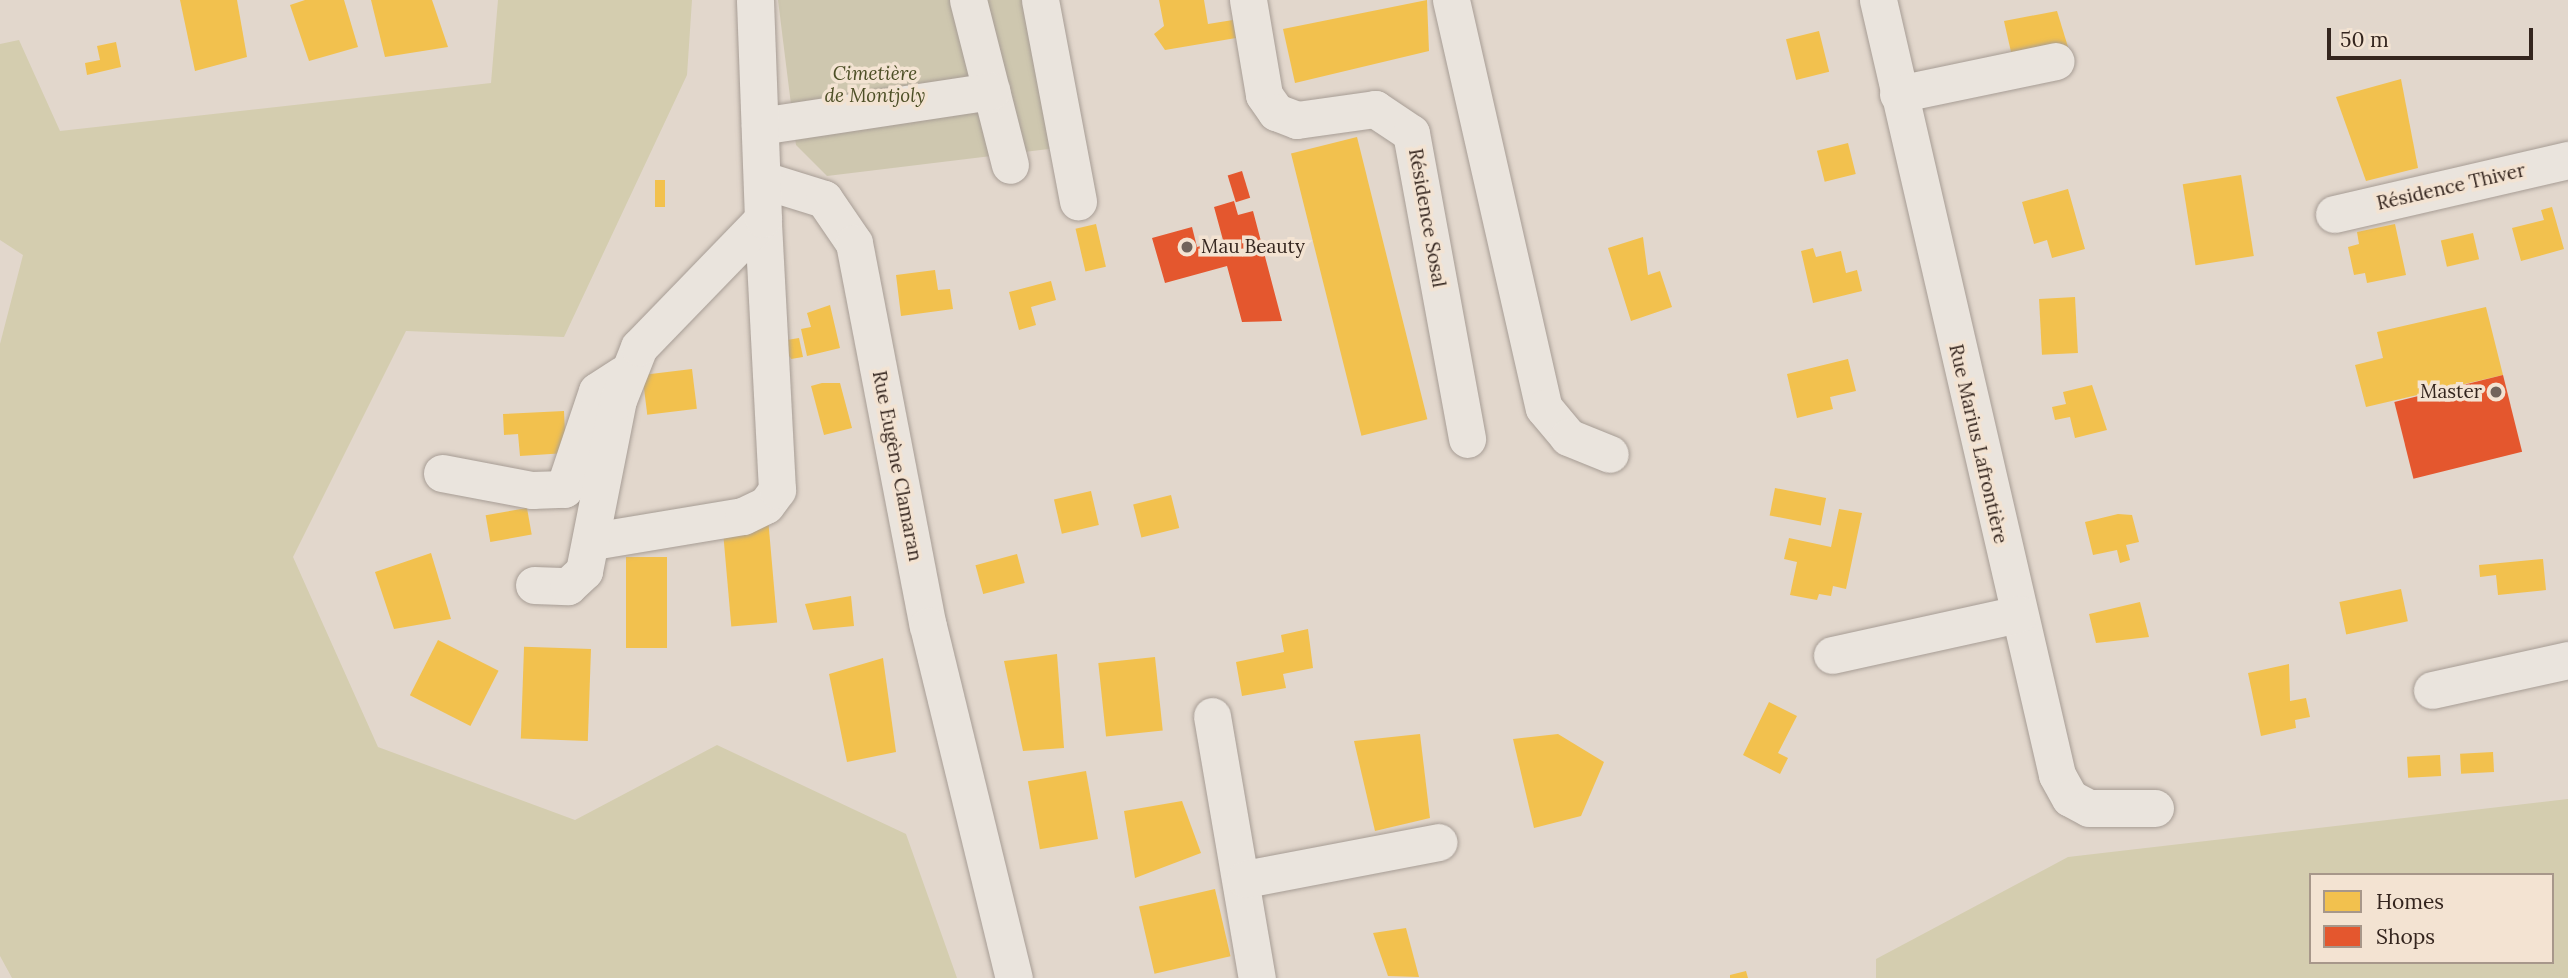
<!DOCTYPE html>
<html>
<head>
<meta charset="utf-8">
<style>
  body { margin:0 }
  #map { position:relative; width:2568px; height:978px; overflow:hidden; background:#e2d7cc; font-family:Lora,serif }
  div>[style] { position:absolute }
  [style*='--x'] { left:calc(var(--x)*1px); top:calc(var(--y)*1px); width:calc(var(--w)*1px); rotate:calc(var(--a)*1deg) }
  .green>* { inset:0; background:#d4cdaf }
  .cemetery>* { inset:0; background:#cec7af }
  .homes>* { inset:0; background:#f2c14e; transform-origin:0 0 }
  .shops>* { inset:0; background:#e4572e; transform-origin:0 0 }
  .roads { filter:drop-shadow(0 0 2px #a79d95) drop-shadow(0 0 2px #a79d95) }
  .minor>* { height:37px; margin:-18.5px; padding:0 18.5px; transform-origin:18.5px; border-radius:18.5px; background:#eae4dd }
  .dots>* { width:19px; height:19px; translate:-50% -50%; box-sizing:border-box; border:4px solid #f3e3d2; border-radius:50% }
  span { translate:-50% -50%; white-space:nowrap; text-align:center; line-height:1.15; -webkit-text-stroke:7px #f3e3d2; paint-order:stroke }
  .park-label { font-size:19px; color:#4d4f26; font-style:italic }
  .street-label { font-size:19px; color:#34251e }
  .poi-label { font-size:19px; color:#34251e }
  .left { translate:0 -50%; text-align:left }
  .right { translate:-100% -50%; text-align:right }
  .legend { position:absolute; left:2309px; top:873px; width:245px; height:91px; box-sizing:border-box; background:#f3e3d2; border:2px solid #a7978a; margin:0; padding:9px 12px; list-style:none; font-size:21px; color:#34251e }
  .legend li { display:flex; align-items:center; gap:14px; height:35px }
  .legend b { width:35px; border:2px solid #a7978a }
  .scale { position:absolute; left:2327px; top:28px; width:206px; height:32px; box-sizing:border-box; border:4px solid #34251e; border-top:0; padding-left:9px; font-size:21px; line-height:24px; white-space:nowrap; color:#34251e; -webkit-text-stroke:5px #f3e3d2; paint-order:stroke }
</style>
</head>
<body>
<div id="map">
  <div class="green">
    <i style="clip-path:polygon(498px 0,692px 0,687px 75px,564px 337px,406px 331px,293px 557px,378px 747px,575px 820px,717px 745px,906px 834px,957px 978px,12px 978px,0 956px,0 344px,23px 255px,0 240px,0 44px,19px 40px,60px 131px,491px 83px)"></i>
    <i style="clip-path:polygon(evenodd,2568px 799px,2568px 978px,1876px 978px,1876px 959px,2068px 857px,2568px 799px,2311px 875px,2552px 875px,2552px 962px,2311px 962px,2311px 875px)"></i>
  </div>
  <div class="cemetery">
    <i style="clip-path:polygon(778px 0,1033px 0,1057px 148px,827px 176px,796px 145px)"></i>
  </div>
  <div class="homes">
    <i style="clip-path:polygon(180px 0,237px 0,247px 57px,195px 71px)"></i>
    <i style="clip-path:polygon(305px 0,344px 0,358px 47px,309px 61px,290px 5px)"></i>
    <i style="clip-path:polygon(371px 0,432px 0,448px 47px,385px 57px)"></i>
    <i style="clip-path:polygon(1159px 0,1204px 0,1208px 24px,1233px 20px,1236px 38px,1165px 50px,1154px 34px,1164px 26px)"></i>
    <i style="clip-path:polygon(1427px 0,1429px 51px,1295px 83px,1283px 29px)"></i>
    <i style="clip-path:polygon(2057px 11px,2068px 47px,2011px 52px,2004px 21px)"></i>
    <i style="left:1819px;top:31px;width:42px;height:34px;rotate:76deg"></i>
    <i style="clip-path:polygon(116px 42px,121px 67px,87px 75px,85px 63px,100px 60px,97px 46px)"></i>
    <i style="clip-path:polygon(2401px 79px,2418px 168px,2366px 181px,2336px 97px)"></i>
    <i style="left:1357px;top:137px;width:291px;height:68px;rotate:76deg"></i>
    <i style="left:1848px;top:143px;width:32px;height:32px;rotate:76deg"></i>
    <i style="left:2241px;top:175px;width:82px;height:59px;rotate:81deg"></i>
    <i style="left:655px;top:180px;width:10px;height:27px"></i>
    <i style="clip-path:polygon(2068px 189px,2085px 249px,2052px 258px,2047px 240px,2034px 244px,2022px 202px)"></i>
    <i style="clip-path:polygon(2552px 207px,2564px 249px,2521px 261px,2512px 228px,2544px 220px,2541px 210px)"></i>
    <i style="left:1096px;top:224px;width:44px;height:21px;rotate:77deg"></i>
    <i style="clip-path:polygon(2395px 224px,2406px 275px,2367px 283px,2365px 273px,2354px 275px,2348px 247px,2359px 244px,2357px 232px)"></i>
    <i style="left:2473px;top:233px;width:27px;height:33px;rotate:77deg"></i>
    <i style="clip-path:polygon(1643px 237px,1648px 275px,1660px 271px,1672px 307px,1631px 321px,1608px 248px)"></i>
    <i style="clip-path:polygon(1813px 248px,1816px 257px,1841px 251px,1846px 273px,1857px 270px,1862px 291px,1813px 303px,1801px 251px)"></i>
    <i style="clip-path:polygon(935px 270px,938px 290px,950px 289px,953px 309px,901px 316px,896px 275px)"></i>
    <i style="clip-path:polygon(1051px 281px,1056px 300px,1031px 307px,1036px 325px,1019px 330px,1009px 292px)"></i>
    <i style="left:2075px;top:297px;width:56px;height:36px;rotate:87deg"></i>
    <i style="clip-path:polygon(830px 305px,840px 348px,807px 356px,801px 329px,811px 327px,807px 313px)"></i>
    <i style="clip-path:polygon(2486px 307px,2503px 375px,2366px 407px,2355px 365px,2383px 358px,2377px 332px)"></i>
    <i style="clip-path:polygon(799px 338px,803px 357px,791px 359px,781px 341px)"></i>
    <i style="clip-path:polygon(1848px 359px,1856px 391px,1830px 397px,1833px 409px,1797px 418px,1787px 374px)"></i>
    <i style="left:692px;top:369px;width:40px;height:50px;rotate:83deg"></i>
    <i style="clip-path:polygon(822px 383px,840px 383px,852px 428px,824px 435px,811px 386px)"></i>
    <i style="clip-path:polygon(2092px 385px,2107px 430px,2075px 438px,2070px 417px,2055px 420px,2052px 407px,2066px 404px,2063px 392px)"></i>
    <i style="clip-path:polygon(564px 411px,566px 453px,520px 456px,518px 434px,504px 435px,503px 414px)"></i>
    <i style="left:1775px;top:488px;width:52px;height:28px;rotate:11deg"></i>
    <i style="left:1091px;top:491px;width:35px;height:38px;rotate:77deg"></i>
    <i style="left:1171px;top:495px;width:34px;height:39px;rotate:76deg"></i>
    <i style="left:527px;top:508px;width:27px;height:42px;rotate:80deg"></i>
    <i style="clip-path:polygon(1839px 509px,1862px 513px,1846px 589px,1833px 586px,1831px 596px,1819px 594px,1817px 600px,1790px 595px,1797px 562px,1784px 559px,1789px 538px,1831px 547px)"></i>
    <i style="clip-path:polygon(2118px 514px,2132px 515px,2139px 542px,2126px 545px,2130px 560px,2120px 563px,2117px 550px,2093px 555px,2085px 522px)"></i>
    <i style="left:768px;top:518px;width:105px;height:46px;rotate:85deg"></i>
    <i style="clip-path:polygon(431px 553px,451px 619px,394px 629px,375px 572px)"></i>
    <i style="left:1017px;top:554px;width:30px;height:43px;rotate:75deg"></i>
    <i style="left:626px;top:557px;width:41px;height:91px"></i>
    <i style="clip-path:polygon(2543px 559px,2546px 590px,2498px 595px,2496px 575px,2480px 577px,2479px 565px)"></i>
    <i style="left:2401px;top:589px;width:33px;height:63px;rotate:78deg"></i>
    <i style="clip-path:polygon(851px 596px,854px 626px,813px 630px,805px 604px)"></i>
    <i style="clip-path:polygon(2140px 602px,2149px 637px,2096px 643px,2089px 614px)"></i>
    <i style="clip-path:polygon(1308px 629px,1313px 668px,1283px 674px,1286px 688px,1242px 696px,1236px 662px,1284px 652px,1281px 635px)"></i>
    <i style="left:438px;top:640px;width:68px;height:62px;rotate:27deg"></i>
    <i style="left:591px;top:649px;width:92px;height:67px;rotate:92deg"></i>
    <i style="clip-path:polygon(1057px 654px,1064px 748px,1023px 751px,1004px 661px)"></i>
    <i style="left:1155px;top:657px;width:74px;height:57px;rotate:84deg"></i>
    <i style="clip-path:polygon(883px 658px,896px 752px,847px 762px,829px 674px)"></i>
    <i style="clip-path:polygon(2289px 664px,2290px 701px,2306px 698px,2310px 717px,2295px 720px,2296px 728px,2261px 736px,2248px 673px)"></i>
    <i style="clip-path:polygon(1769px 702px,1797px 716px,1778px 753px,1788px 758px,1780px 774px,1743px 755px)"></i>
    <i style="clip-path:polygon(1420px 734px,1430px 818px,1375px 831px,1354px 741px)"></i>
    <i style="clip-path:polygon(1558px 734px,1604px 762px,1581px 816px,1534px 828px,1513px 739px)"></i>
    <i style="left:2493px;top:752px;width:20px;height:33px;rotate:87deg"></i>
    <i style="left:2440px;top:755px;width:21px;height:33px;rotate:87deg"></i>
    <i style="left:1086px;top:771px;width:69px;height:59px;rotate:80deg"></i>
    <i style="clip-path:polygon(1182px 801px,1201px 853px,1135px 878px,1124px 811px)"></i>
    <i style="left:1215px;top:889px;width:69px;height:78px;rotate:77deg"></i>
    <i style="clip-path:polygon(1406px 928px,1419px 977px,1388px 976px,1373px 933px)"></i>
    <i style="clip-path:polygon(1746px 971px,1748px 978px,1730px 978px,1730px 975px)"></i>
  </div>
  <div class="shops">
    <i style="left:1242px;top:171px;width:28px;height:15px;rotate:73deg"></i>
    <i style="clip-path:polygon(1234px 201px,1238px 215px,1253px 211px,1282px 321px,1242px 322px,1227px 266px,1165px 283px,1152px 238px,1192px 227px,1197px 247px,1223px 240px,1214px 207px)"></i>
    <i style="left:2503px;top:375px;width:79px;height:112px;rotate:76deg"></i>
  </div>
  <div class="roads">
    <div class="minor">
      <i style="--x:968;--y:0;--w:170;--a:75.7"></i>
      <i style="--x:1040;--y:0;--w:205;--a:79.3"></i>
      <i style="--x:1248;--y:0;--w:96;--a:80.4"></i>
      <i style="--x:1264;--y:95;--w:21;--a:55"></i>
      <i style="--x:1276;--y:112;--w:22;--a:21"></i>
      <i style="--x:1297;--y:120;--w:79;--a:-8"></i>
      <i style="--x:1375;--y:109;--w:43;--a:33.7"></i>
      <i style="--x:1411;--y:133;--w:311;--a:79.6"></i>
      <i style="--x:1451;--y:0;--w:418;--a:77.2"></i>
      <i style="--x:1544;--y:408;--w:38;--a:50"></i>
      <i style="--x:1568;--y:437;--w:45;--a:22"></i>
      <i style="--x:1878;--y:0;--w:795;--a:76.99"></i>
      <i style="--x:2057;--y:775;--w:26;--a:61"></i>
      <i style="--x:2070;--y:798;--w:21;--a:28"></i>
      <i style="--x:2089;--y:808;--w:66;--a:0"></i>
      <i style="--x:1898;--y:94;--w:161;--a:-11.8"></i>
      <i style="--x:760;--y:126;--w:234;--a:-8.6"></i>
      <i style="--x:763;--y:180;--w:64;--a:17.3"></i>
      <i style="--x:824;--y:199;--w:53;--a:55.7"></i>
      <i style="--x:854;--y:243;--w:390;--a:79.1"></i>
      <i style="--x:928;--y:626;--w:362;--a:76.3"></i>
      <i style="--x:2334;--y:214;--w:240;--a:-13"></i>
      <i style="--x:442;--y:473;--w:92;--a:10.7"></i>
      <i style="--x:532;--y:490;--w:32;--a:-2"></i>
      <i style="--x:564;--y:489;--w:103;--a:-71.4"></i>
      <i style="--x:597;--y:391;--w:30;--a:-33"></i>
      <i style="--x:593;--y:541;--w:152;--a:-9.5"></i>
      <i style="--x:743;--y:516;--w:25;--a:-26"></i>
      <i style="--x:766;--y:505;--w:19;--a:-54"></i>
      <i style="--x:777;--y:490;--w:271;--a:-93"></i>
      <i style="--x:534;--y:585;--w:34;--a:2"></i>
      <i style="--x:568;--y:586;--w:22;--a:-43"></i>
      <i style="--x:584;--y:571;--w:174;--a:-78.8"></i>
      <i style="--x:618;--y:400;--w:57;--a:-68.4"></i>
      <i style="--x:639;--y:347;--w:178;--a:-45.9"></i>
      <i style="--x:763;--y:219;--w:219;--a:-92.1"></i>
      <i style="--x:1832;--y:655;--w:191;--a:-12.4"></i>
      <i style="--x:2432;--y:690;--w:139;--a:-12.4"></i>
      <i style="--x:1212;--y:716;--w:266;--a:80.3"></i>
      <i style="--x:1245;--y:879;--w:197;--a:-10.8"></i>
    </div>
  </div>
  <div class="dots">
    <i style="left:1187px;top:247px;background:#71635b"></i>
    <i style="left:2496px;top:392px;background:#71635b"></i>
  </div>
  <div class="park-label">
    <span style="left:875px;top:85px">Cimetière<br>de Montjoly</span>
  </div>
  <div class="street-label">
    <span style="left:2451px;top:187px;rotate:-13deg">Résidence Thiver</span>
    <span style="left:1427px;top:218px;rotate:80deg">Résidence Sosal</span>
    <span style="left:1978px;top:444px;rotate:77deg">Rue Marius Lafrontière</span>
    <span style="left:897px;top:466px;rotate:79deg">Rue Eugène Clamaran</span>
  </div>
  <div class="poi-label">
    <span class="left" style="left:1201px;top:247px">Mau Beauty</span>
    <span class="right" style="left:2482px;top:392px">Master</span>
  </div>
  <ul class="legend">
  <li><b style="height:19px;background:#f2c14e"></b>Homes</li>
  <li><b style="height:19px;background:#e4572e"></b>Shops</li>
  </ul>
  <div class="scale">50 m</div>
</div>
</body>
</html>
